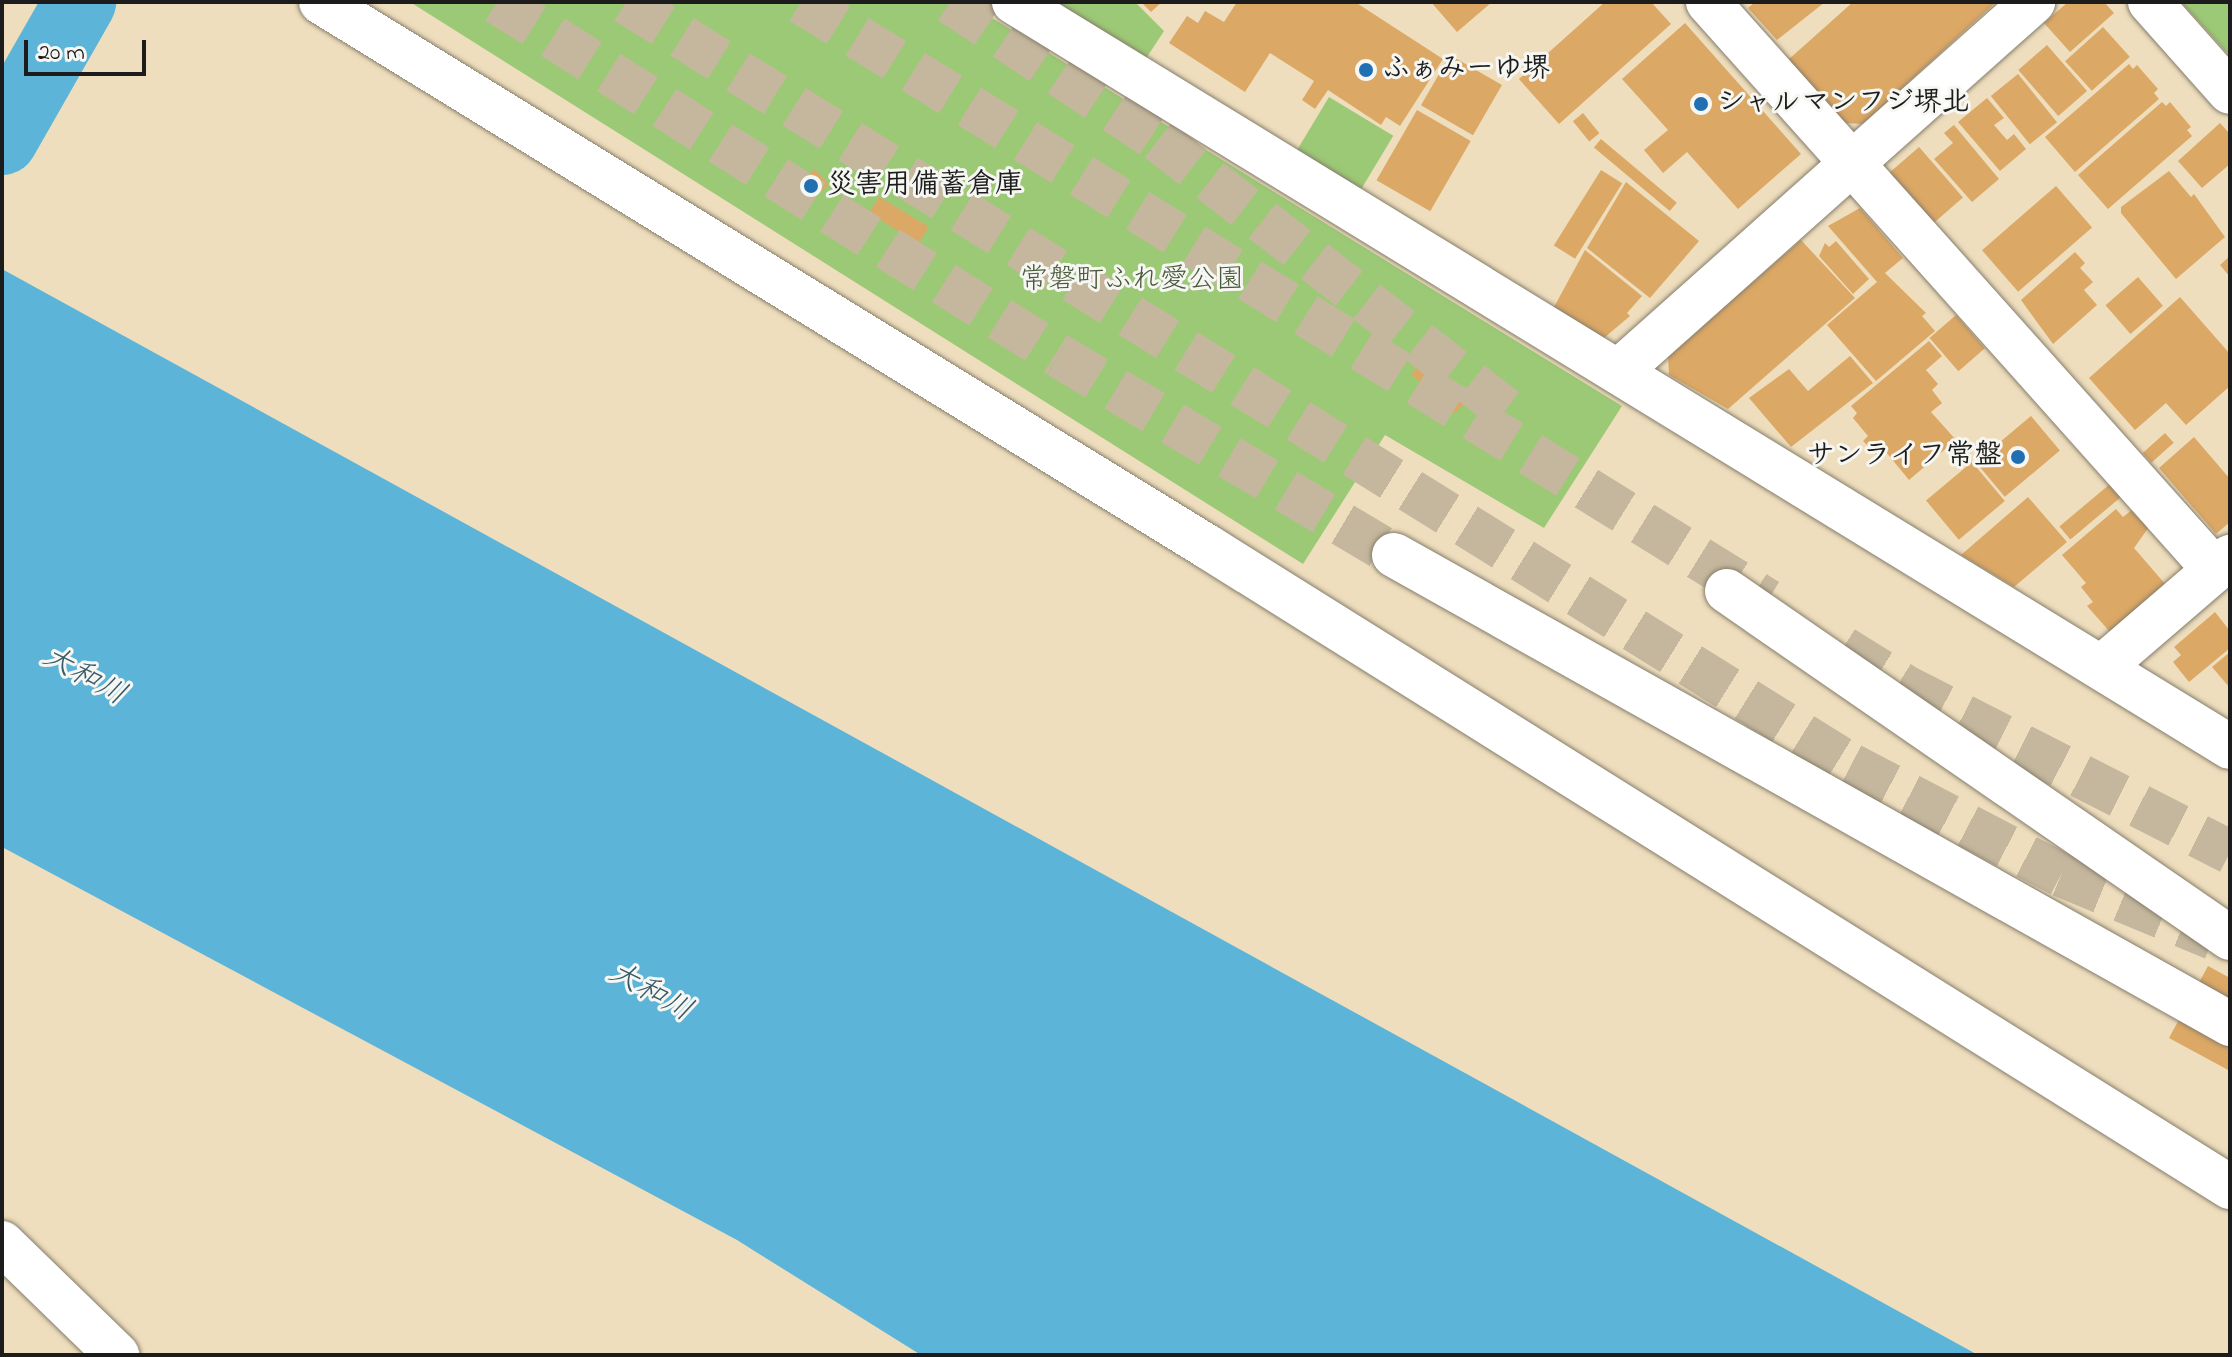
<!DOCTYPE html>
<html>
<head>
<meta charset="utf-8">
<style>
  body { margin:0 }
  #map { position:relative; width:2232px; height:1357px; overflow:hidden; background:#eedebd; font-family:"Indie Flower","Klee One",sans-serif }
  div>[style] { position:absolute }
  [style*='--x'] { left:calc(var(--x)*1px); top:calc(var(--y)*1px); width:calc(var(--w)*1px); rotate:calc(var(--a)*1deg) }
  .green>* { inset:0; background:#9cc976; transform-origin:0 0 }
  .water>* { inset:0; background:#5cb5d9 }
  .river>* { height:72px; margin:-36px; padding:0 36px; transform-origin:36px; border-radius:36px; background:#5cb5d9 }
  .building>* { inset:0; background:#dca865; transform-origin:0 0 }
  .highway-tunnel>* { height:44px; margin-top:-22px; transform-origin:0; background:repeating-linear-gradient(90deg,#c4b79d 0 44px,transparent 0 66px) }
  .roads { filter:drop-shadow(0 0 2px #857d6c) drop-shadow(0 0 2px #857d6c) }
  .minor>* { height:44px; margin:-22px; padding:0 22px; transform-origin:22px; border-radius:22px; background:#fff }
  .highway>* { height:44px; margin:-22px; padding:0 22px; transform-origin:22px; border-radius:22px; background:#fff }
  .dots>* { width:22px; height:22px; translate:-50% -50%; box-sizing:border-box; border:4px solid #f6f6f2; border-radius:50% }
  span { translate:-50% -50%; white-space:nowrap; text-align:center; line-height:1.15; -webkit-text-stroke:6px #f6f6f2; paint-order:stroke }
  .poi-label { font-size:28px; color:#1c1c1c; font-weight:700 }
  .left { translate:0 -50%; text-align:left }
  .right { translate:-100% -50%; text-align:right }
  .park-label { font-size:28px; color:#49593c }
  .water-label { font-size:30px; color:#365968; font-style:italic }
  .frame { position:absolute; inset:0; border:4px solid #1c1c1c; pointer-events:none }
  .scale { position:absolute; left:24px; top:40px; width:122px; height:36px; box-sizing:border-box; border:4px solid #1c1c1c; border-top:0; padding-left:10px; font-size:24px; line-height:28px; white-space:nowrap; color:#1c1c1c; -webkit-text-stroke:6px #f6f6f2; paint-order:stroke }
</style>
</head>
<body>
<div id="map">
  <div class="green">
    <i style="clip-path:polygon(410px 2px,966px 2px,1622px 406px,1544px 528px,1385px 435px,1303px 564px)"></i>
    <i style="clip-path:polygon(1051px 2px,1135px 2px,1164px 31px,1145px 60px)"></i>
    <i style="clip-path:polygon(2181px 2px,2230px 2px,2230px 56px)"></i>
    <i style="left:1329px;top:97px;width:75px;height:64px;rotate:31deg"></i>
  </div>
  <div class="water">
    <i style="clip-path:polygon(2px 269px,1978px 1355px,921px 1355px,737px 1240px,2px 847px)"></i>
  </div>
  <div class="river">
    <i style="--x:2;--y:139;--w:158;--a:-60.3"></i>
  </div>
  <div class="building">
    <i style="clip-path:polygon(1141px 2px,1162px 2px,1151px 12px)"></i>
    <i style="clip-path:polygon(1237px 2px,1355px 2px,1443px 59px,1400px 126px,1386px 117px,1381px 125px,1328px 90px,1315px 109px,1302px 100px,1314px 81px,1270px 53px,1245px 92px,1169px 43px,1187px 16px,1198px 23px,1205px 11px,1224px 22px)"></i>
    <i style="clip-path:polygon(1431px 2px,1492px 2px,1457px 32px)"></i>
    <i style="clip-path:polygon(1605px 2px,1651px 2px,1671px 24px,1559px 124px,1519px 79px)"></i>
    <i style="clip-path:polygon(1755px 2px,1825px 2px,1777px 40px,1748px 8px)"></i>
    <i style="clip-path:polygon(1853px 2px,1996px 2px,1863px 124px,1845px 123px,1788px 60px)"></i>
    <i style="clip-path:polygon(2068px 2px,2104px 2px,2114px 13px,2070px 52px,2044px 23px)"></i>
    <i style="clip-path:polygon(1685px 23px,1801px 154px,1738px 209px,1687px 152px,1663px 173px,1644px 150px,1668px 130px,1622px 79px)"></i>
    <i style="left:2103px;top:27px;width:40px;height:51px;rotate:48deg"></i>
    <i style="left:2047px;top:45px;width:61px;height:38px;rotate:49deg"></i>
    <i style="left:1450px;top:55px;width:60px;height:58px;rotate:30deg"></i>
    <i style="clip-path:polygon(2129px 64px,2133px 69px,2137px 65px,2158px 89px,2154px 93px,2159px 99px,2075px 172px,2045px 137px)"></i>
    <i style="left:2018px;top:74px;width:62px;height:35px;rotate:51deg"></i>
    <i style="clip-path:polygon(1987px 98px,2004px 118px,1994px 125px,2007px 140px,2014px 134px,2026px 149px,2000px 171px,1958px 122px)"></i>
    <i style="clip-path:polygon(2162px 102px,2166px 106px,2170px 102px,2191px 127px,2187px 130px,2192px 136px,2108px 209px,2078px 175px)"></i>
    <i style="left:1417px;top:110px;width:62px;height:81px;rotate:30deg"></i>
    <i style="left:1583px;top:113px;width:26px;height:13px;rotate:51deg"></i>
    <i style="clip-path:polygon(2220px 123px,2230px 134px,2230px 164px,2202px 188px,2178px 161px)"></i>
    <i style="clip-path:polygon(1954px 125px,1999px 179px,1972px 202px,1934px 159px,1953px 143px,1944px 133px)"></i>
    <i style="left:1601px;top:139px;width:99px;height:11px;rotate:40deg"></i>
    <i style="left:1919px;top:147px;width:67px;height:40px;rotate:49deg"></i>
    <i style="left:815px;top:169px;width:21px;height:28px;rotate:49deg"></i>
    <i style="left:1601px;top:170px;width:25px;height:89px;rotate:32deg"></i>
    <i style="clip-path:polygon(2169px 171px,2191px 197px,2194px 194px,2225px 237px,2176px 279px,2121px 213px,2121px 207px)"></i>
    <i style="clip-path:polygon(1626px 182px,1699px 241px,1650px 298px,1587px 248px)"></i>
    <i style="left:2056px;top:186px;width:55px;height:98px;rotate:49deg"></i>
    <i style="left:879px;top:197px;width:58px;height:19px;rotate:31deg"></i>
    <i style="clip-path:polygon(1860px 208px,1903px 258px,1885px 273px,1926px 313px,1922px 316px,1935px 331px,1876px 381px,1827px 325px,1877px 282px,1828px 226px)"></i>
    <i style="clip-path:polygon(1801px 240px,1855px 298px,1728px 409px,1669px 375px,1668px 356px)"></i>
    <i style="clip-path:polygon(1836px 241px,1869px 279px,1853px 294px,1819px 256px,1825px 243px,1829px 247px)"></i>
    <i style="clip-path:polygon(1585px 250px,1642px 296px,1627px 313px,1630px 316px,1604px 338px,1554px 307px)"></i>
    <i style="clip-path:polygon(2075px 252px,2085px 263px,2080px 268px,2093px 282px,2084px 290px,2097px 305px,2053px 344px,2021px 300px)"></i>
    <i style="clip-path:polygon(2230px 256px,2230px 277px,2220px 265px)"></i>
    <i style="left:2138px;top:277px;width:38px;height:43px;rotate:49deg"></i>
    <i style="clip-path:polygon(2180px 297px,2230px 354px,2230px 386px,2186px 425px,2166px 403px,2135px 430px,2089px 378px)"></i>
    <i style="left:1956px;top:315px;width:44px;height:35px;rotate:49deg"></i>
    <i style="clip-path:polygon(1929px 341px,1942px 356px,1926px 370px,1938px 384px,1932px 390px,1942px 403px,1931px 412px,1956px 440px,1909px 480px,1886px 452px,1879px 458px,1863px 441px,1868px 436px,1853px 418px,1857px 413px,1851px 406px)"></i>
    <i style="clip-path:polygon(1850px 356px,1873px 383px,1791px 447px,1749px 398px,1789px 369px,1808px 391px)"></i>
    <i style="left:1424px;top:360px;width:59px;height:19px;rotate:42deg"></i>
    <i style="left:2031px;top:416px;width:45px;height:72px;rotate:50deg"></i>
    <i style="left:2165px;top:433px;width:13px;height:30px;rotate:48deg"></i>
    <i style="clip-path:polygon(2194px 437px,2230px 479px,2230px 522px,2216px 534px,2159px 468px)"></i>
    <i style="left:1972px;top:462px;width:51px;height:60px;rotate:50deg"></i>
    <i style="left:2110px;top:484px;width:17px;height:66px;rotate:50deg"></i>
    <i style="clip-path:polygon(2028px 497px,2067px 542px,2014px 587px,1961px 555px)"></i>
    <i style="clip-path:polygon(2116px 509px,2123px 517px,2133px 509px,2149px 527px,2134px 548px,2166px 585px,2110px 632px,2087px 606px,2093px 602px,2081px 587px,2086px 583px,2062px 555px)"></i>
    <i style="clip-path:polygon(2215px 612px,2230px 631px,2230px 648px,2189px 682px,2173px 662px,2181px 655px,2174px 647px)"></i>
    <i style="clip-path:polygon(2230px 652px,2230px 688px,2212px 667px)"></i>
    <i style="clip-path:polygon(2208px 966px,2230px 978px,2230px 1071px,2169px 1038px)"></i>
  </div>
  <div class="highway-tunnel">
    <i style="--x:497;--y:2;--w:664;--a:32.21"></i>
    <i style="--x:1059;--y:356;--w:390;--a:30.7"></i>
    <i style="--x:626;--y:2;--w:1443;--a:31.92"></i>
    <i style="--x:1851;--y:765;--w:237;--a:27.6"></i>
    <i style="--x:2061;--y:875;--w:165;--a:22.5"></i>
    <i style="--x:801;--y:2;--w:1137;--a:31.78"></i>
    <i style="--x:950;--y:2;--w:250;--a:33.6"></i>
    <i style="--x:1158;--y:140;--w:448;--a:37.8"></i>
    <i style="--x:1843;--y:648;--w:72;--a:31.9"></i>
    <i style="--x:1904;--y:686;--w:366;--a:27"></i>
  </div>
  <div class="roads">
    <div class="minor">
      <i style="--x:321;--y:2;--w:1041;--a:31.57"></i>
      <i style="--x:1208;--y:547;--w:1206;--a:32.06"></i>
      <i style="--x:1014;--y:2;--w:1426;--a:31.49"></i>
      <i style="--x:1708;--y:2;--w:761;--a:48.25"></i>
      <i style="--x:2150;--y:2;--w:120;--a:48.4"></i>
      <i style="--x:1619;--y:371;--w:555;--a:-41.71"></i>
      <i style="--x:2102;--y:667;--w:169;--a:-40.7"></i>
      <i style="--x:2;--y:1243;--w:161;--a:44.2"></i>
    </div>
    <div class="highway">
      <i style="--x:1394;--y:555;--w:959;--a:29.29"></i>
      <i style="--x:1727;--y:591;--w:611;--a:34.6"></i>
    </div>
  </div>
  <div class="dots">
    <i style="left:1366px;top:70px;background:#1f6fb2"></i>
    <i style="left:1701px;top:104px;background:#1f6fb2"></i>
    <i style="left:811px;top:186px;background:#1f6fb2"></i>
    <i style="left:2018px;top:457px;background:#1f6fb2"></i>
  </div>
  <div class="poi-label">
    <span class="left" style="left:1382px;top:70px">ふぁみーゆ堺</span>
    <span class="left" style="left:1717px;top:104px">シャルマンフジ堺北</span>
    <span class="left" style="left:827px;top:186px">災害用備蓄倉庫</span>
    <span class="right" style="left:2002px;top:457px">サンライフ常盤</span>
  </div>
  <div class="park-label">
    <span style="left:1132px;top:281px">常磐町ふれ愛公園</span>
  </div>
  <div class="water-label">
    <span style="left:84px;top:677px;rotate:29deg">大和川</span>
    <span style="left:650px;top:993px;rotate:29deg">大和川</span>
  </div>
  <div class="frame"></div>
  <div class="scale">20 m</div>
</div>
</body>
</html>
